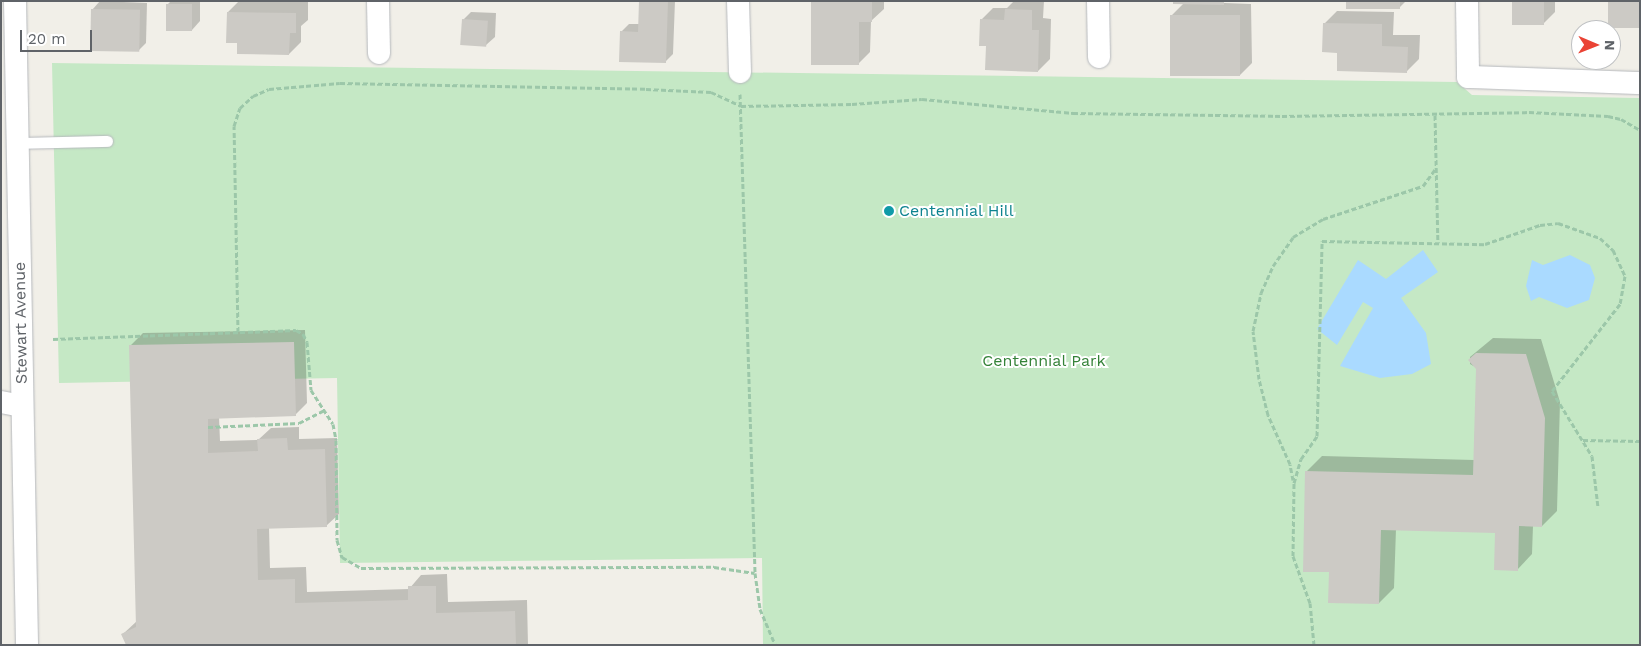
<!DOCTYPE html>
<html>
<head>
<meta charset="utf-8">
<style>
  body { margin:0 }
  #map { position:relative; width:1641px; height:646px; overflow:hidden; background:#f1efe8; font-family:"Work Sans",sans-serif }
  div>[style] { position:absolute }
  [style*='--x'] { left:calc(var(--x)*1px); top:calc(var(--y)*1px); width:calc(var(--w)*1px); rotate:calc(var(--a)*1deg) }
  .green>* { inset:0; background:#c5e8c5 }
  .water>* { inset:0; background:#aadaff }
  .shadow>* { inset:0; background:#0003 }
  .building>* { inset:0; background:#cccac5; transform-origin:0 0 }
  .path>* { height:3px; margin-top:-1.5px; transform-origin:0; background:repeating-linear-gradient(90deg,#9cc7a9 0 5px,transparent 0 7.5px) }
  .roads { filter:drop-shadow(0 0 1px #b5b8bc) drop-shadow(0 0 1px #b5b8bc) }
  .lane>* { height:11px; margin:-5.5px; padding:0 5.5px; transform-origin:5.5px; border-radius:5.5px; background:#fff }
  .street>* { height:22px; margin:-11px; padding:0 11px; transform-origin:11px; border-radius:11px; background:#fff }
  .dots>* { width:14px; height:14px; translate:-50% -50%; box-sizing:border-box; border:2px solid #fff; border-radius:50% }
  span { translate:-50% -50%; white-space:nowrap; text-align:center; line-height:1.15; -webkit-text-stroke:4px #fff; paint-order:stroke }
  .culture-label { font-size:16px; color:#0d838f }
  .left { translate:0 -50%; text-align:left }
  .street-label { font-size:16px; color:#5f6368 }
  .park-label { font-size:16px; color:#348238 }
  .frame { position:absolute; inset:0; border:2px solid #5f6368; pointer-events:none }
  .north { position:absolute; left:1571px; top:20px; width:50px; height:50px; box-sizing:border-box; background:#fff; border:1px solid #bfc1c3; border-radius:50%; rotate:91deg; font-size:14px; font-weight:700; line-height:20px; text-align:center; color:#5f6368 }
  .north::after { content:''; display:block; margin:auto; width:18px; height:22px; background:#ea4335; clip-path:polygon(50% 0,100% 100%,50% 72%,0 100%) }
  .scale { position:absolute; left:20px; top:30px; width:72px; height:22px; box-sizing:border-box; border:2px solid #5f6368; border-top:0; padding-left:6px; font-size:15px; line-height:18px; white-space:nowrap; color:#5f6368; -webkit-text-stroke:4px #fff; paint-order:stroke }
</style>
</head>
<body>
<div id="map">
  <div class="green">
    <i style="clip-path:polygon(52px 63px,1457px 82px,1472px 95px,1640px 98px,1640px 645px,763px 645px,762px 558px,340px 563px,337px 378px,59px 383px)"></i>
  </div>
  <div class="water">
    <i style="clip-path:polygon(1423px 250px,1438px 272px,1401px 298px,1426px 333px,1431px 364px,1412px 374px,1380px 378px,1340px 366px,1373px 308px,1363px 302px,1337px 345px,1317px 329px,1358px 260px,1386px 279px)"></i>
    <i style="clip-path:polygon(1570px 255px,1590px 265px,1595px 278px,1589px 300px,1567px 308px,1539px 297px,1531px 301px,1526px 286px,1532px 260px,1543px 265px)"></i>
  </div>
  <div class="shadow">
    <i style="clip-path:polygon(100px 1px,147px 3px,146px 43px,138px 51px,92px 10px)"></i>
    <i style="clip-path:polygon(171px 1px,200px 1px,200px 21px,192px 30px,167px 5px)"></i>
    <i style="clip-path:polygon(239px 1px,308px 1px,308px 20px,301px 26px,301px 42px,289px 54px,238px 41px,228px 12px)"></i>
    <i style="clip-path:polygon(641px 1px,675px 1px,673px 54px,665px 62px,621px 32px,629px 24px,640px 24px)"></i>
    <i style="clip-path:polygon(813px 1px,884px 1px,884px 9px,871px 21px,870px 52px,858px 64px)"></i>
    <i style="clip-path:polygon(1014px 1px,1044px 1px,1043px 18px,1051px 19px,1050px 59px,1038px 71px,987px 45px,981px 20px,993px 8px,1007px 8px)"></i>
    <i style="clip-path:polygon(1174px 1px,1251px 4px,1252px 63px,1240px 75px,1171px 16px,1184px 3px)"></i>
    <i style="clip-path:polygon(1347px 1px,1406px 1px,1400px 7px)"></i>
    <i style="clip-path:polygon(1513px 1px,1555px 1px,1555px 12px,1543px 24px)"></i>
    <i style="clip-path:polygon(1337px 11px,1394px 12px,1393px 35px,1420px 35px,1419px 59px,1407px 71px,1338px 51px,1325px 23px)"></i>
    <i style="clip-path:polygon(471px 12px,496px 13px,495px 37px,486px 45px,463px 20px)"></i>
    <i style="clip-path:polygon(305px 330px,307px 403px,295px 415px,219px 417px,220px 441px,258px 440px,271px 428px,299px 427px,299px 439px,337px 438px,339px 514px,326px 526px,269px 527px,270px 568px,306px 567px,307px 592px,409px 589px,421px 575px,447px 574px,448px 602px,527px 600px,528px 645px,128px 645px,123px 634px,137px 621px,131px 345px,143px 333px)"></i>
    <i style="clip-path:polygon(1493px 338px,1541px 339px,1560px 402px,1557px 511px,1542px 526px,1533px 526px,1532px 554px,1517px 570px,1497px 532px,1396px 529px,1394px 588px,1379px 603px,1330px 571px,1306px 472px,1322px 456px,1474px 460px,1477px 368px,1470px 364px,1470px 357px)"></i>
  </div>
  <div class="building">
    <i style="clip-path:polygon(639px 1px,668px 1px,666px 63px,619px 62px,620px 31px,638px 32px)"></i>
    <i style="clip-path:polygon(811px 1px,872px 1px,872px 22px,859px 22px,859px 65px,811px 65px)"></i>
    <i style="clip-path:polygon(1173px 1px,1224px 1px,1224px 5px,1173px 4px)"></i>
    <i style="left:1346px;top:1px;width:54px;height:8px"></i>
    <i style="left:1512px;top:1px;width:32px;height:24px"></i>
    <i style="left:1608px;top:1px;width:32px;height:27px"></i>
    <i style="left:166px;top:4px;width:26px;height:27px"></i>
    <i style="left:91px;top:9px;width:49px;height:42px;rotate:1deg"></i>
    <i style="clip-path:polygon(1005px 9px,1032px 10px,1032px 30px,1039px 30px,1038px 72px,985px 70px,986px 46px,979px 46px,980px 19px,1004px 20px)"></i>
    <i style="clip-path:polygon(227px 12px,296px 13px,296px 33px,290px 33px,289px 55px,237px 54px,237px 43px,226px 43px)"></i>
    <i style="left:1170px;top:15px;width:70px;height:61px"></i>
    <i style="left:462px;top:19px;width:26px;height:26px;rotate:4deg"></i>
    <i style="clip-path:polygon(1323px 23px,1382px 24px,1382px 46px,1408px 47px,1407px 73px,1337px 71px,1337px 53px,1322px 52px)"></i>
    <i style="clip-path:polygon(294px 342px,296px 416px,208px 419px,208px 453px,258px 451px,257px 439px,287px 438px,288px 450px,325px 449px,327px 527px,257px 529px,258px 580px,295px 579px,295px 603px,408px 600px,408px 586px,436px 586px,436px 613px,515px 611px,516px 645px,126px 645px,121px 634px,136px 627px,129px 345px)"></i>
    <i style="clip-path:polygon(1476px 353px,1526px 354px,1545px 418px,1542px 527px,1519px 526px,1518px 571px,1494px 570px,1495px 533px,1381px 530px,1379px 604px,1328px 603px,1329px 572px,1303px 572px,1305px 471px,1473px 475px,1476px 369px,1468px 360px)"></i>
  </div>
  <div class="path">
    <i style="--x:740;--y:94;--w:479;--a:88.2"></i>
    <i style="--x:755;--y:573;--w:36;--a:82"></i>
    <i style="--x:760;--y:609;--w:39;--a:67"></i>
    <i style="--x:1435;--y:115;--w:128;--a:88.7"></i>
    <i style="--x:238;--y:332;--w:206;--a:-91.1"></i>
    <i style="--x:234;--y:126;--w:19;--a:-72"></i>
    <i style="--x:240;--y:108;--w:18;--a:-43"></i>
    <i style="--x:253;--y:96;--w:17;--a:-24"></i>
    <i style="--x:269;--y:89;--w:71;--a:-4.8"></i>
    <i style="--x:340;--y:83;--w:306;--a:1.1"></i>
    <i style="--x:646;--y:89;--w:65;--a:2.6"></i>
    <i style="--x:711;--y:92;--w:33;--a:25"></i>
    <i style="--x:741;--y:106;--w:111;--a:-1"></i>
    <i style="--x:852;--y:104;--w:70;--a:-4.1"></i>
    <i style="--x:922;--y:99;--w:152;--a:5.3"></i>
    <i style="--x:1073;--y:113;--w:209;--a:0.8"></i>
    <i style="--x:1282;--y:116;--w:247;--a:-0.9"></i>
    <i style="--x:1529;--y:112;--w:79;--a:2.9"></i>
    <i style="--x:1608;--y:116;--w:13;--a:13"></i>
    <i style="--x:1621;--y:119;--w:22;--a:30"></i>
    <i style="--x:53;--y:339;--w:243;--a:-2.1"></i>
    <i style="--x:296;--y:330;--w:8;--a:30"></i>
    <i style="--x:303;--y:334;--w:9;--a:63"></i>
    <i style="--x:307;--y:342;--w:48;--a:85.2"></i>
    <i style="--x:311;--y:390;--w:40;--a:57.1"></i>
    <i style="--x:333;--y:424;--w:16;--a:79"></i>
    <i style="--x:336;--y:440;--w:100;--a:89.4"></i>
    <i style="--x:337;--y:540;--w:18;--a:74"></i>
    <i style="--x:342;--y:557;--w:22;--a:30"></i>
    <i style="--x:361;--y:568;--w:353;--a:-0.2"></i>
    <i style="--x:714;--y:567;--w:41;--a:8.3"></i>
    <i style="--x:208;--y:427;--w:91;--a:-2.5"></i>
    <i style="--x:299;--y:423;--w:29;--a:-27"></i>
    <i style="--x:1583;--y:440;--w:57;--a:1"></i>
    <i style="--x:1293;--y:480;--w:16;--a:-101"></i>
    <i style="--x:1290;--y:464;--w:54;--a:-114.2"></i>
    <i style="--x:1268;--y:415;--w:37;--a:-104"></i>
    <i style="--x:1259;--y:379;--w:48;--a:-97.1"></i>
    <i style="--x:1253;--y:331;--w:39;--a:-78"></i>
    <i style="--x:1261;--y:293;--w:30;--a:-66"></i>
    <i style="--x:1273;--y:266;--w:35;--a:-55"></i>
    <i style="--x:1293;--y:237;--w:35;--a:-31"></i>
    <i style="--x:1323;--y:219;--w:105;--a:-18.3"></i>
    <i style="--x:1423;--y:186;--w:22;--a:-54"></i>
    <i style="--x:1314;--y:645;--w:42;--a:-95.4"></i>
    <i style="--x:1310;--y:603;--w:50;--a:-109.9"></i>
    <i style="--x:1293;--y:556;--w:73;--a:-89.2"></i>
    <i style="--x:1294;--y:483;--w:25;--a:-74"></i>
    <i style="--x:1301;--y:459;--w:28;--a:-55"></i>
    <i style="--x:1317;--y:436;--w:195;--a:-88.5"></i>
    <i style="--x:1322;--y:241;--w:163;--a:1.1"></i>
    <i style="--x:1485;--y:244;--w:58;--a:-19.1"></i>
    <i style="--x:1540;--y:225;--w:18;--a:-6"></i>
    <i style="--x:1558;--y:223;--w:45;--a:19.7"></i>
    <i style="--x:1600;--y:238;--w:18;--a:43"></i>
    <i style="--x:1613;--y:250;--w:29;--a:65"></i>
    <i style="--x:1625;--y:276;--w:28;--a:100"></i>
    <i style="--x:1620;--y:304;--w:110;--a:128"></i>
    <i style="--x:1552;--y:391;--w:76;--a:58.4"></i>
    <i style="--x:1592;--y:456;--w:51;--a:83.3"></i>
  </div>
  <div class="roads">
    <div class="lane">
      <i style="--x:17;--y:143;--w:90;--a:-1.3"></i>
    </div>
    <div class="street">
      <i style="--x:15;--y:1;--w:644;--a:88.93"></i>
      <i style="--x:378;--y:1;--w:52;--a:88.9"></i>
      <i style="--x:738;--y:1;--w:71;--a:88.4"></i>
      <i style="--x:1098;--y:1;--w:56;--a:89"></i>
      <i style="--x:1467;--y:1;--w:76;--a:89.2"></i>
      <i style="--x:1468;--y:77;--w:172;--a:2"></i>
      <i style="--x:1;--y:402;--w:21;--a:11"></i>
    </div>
  </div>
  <div class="dots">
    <i style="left:889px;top:211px;background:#0f9aa8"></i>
  </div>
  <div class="culture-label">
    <span class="left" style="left:899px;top:211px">Centennial Hill</span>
  </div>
  <div class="street-label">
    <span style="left:21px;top:323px;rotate:-91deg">Stewart Avenue</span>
  </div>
  <div class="park-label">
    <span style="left:1044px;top:361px">Centennial Park</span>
  </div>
  <div class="frame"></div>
  <div class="north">N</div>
  <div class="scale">20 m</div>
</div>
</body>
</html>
